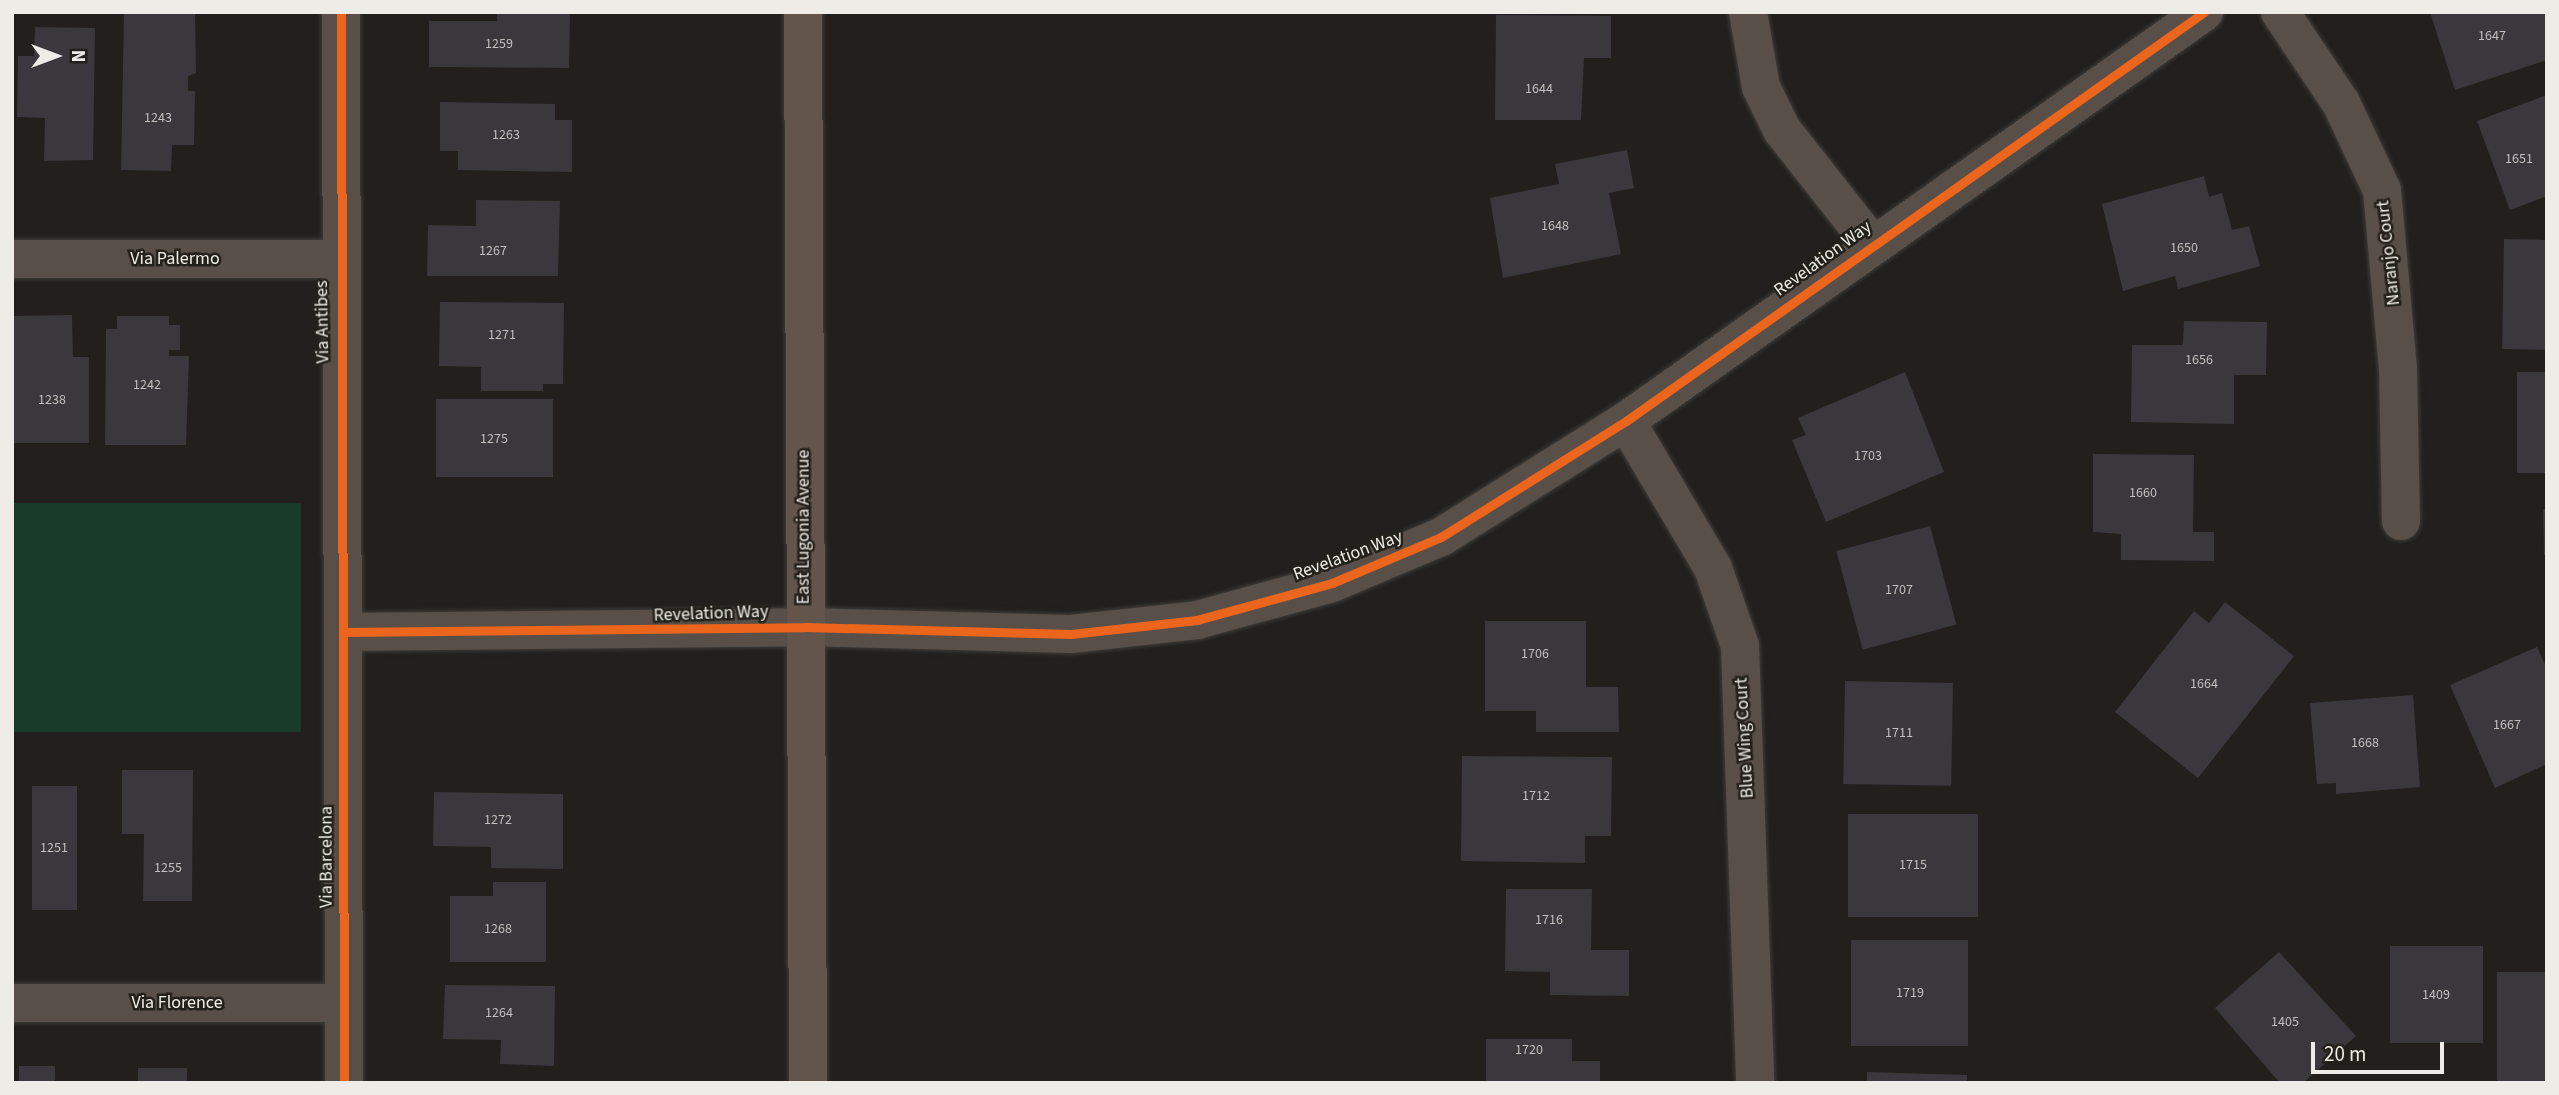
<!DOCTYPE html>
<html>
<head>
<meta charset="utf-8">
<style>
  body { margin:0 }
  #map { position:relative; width:2559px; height:1095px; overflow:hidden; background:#221f1c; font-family:"Source Sans 3",sans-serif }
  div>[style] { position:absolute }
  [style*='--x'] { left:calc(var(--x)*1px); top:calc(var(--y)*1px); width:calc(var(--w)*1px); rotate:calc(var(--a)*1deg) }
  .green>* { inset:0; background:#183c29; transform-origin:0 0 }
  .building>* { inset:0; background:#3a383d; transform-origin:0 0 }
  .roads { filter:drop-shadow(0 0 2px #3e3c39) drop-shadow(0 0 2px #3e3c39) }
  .minor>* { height:38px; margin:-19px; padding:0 19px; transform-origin:19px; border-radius:19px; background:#594f49 }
  .major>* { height:38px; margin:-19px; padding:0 19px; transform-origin:19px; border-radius:19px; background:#63554c }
  .cycleway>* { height:9px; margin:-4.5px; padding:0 4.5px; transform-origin:4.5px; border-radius:4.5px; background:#eb651d }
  span { translate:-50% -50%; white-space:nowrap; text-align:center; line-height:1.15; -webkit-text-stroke:5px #24201a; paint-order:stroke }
  .number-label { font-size:14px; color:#c2bfbd }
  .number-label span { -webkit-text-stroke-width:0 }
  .street-label { font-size:18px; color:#efece8 }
  .frame { position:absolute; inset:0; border:14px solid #efece8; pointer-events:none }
  .north { position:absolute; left:21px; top:21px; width:70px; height:70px; -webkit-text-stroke:5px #24201a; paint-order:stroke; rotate:90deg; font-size:19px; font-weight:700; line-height:28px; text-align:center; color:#efece8 }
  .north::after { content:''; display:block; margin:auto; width:24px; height:32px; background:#efece8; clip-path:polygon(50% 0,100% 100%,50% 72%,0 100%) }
  .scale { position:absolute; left:2311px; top:1042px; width:133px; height:32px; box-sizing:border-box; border:4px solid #efece8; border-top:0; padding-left:9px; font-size:21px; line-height:24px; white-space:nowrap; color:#efece8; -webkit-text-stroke:5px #24201a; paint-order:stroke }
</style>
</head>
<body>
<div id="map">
  <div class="green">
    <i style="left:12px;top:503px;width:289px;height:229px"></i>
  </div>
  <div class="building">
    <i style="clip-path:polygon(497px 12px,570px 12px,569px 68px,429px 67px,429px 21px,497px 21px)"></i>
    <i style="clip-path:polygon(2430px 12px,2547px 12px,2547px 60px,2455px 90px)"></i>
    <i style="clip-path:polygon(124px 13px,195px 13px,196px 73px,188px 76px,188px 91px,195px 91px,194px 145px,172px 145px,171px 171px,121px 170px)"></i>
    <i style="clip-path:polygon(1496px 15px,1611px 16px,1611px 58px,1584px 58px,1581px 120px,1495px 120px)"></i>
    <i style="clip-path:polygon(35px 27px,95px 28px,93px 160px,44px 161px,45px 118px,17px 117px,18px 56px,34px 56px)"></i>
    <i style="clip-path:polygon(2547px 95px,2547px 196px,2510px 210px,2477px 121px)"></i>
    <i style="clip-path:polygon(440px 102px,555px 104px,555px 120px,572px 120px,572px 172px,458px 170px,458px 151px,440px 151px)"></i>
    <i style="clip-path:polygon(1627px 150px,1634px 188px,1609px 193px,1621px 254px,1503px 278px,1490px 198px,1559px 184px,1555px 164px)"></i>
    <i style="clip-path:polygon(2204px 176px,2209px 197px,2222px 193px,2232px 230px,2249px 226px,2260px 266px,2178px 289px,2175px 276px,2123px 291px,2102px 204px)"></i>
    <i style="clip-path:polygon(476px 200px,560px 201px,558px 276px,427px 276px,428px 225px,476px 226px)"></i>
    <i style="left:2504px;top:239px;width:43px;height:110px;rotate:1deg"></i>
    <i style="clip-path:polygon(440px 302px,564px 303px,563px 384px,543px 384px,543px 391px,481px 391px,481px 367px,439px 366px)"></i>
    <i style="clip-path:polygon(72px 315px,73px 357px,89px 357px,89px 443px,14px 443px,14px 316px)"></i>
    <i style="clip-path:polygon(117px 316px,169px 316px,169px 325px,180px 325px,180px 350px,169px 350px,169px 356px,189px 356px,186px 445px,105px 445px,106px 329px,117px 329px)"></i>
    <i style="clip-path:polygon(2184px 321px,2267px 322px,2266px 375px,2234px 375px,2234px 424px,2131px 422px,2132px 345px,2183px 345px)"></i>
    <i style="clip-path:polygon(1905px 372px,1944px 472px,1826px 522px,1792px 440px,1806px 435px,1798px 418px)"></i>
    <i style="left:2517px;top:372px;width:30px;height:101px"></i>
    <i style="left:436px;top:399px;width:117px;height:78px"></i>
    <i style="clip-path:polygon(2093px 454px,2194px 455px,2193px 532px,2214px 532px,2214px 561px,2121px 560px,2121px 534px,2093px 532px)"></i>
    <i style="clip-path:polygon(2543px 509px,2547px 509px,2547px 555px,2544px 555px)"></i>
    <i style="left:1930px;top:526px;width:102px;height:97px;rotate:75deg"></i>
    <i style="clip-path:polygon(2225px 602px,2294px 656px,2198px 778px,2115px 712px,2194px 611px,2209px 623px)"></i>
    <i style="clip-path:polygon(1485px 621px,1586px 621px,1586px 687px,1618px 687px,1619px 732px,1536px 732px,1536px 711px,1485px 711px)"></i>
    <i style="clip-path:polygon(2537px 647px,2547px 669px,2547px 764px,2495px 788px,2450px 685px)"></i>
    <i style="left:1845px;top:681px;width:108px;height:103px;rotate:1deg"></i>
    <i style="clip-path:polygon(2413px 695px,2420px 787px,2336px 794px,2336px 783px,2317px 784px,2310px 703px)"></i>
    <i style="clip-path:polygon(1462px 756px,1612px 757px,1611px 836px,1585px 836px,1585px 863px,1461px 861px)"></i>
    <i style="clip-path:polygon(122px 770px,193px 770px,192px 901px,143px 901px,144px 834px,122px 834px)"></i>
    <i style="left:32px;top:786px;width:45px;height:124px"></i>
    <i style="clip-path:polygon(434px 792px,563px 794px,563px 869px,491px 868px,491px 847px,433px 846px)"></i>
    <i style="left:1848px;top:814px;width:130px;height:103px"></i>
    <i style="clip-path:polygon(493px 882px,546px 882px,546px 962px,450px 962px,450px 896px,493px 896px)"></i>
    <i style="clip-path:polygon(1506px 889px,1592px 889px,1591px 950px,1629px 950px,1629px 996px,1550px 995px,1550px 972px,1505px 971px)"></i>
    <i style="left:1851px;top:940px;width:117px;height:106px"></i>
    <i style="left:2483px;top:946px;width:97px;height:93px;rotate:90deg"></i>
    <i style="clip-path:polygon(2279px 952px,2356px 1036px,2303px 1083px,2280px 1083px,2215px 1008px)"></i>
    <i style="left:2497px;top:972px;width:50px;height:111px"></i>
    <i style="clip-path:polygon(445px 985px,555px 986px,554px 1066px,500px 1064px,501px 1040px,443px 1039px)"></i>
    <i style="clip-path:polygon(1486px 1039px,1572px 1039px,1572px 1061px,1600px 1061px,1600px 1083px,1486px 1083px)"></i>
    <i style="left:19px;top:1066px;width:36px;height:17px"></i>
    <i style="left:138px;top:1068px;width:49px;height:15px"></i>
    <i style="clip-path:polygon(1867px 1072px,1967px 1075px,1967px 1083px,1867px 1083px)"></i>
  </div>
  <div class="roads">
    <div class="minor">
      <i style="--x:341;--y:12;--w:1071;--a:89.84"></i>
      <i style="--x:1748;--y:12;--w:76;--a:80.2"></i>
      <i style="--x:1761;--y:87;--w:48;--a:64"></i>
      <i style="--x:1782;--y:130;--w:144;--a:51.8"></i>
      <i style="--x:2280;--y:12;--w:110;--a:56.2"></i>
      <i style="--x:2341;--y:103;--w:96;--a:64.8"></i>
      <i style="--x:2382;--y:190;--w:179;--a:84.9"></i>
      <i style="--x:2398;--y:368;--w:153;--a:88.9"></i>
      <i style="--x:12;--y:259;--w:326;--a:0"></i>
      <i style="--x:1626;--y:421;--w:171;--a:59.4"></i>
      <i style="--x:1713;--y:568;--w:83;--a:70.9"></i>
      <i style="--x:1740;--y:646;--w:437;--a:88"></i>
      <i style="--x:343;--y:632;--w:462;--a:-0.6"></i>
      <i style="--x:805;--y:627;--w:266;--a:1.5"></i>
      <i style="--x:1071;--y:634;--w:127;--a:-6.3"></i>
      <i style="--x:1197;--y:620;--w:140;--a:-15.3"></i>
      <i style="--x:1332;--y:583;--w:118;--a:-22.9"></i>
      <i style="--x:1441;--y:537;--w:218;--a:-32.1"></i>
      <i style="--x:1626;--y:421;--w:708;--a:-35.28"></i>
      <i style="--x:12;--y:1003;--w:331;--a:0"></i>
    </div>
    <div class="major">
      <i style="--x:803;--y:12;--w:1071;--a:89.73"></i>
    </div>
  </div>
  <div class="cycleway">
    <i style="--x:341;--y:12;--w:1071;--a:89.84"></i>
    <i style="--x:343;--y:632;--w:462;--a:-0.6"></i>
    <i style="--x:805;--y:627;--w:266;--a:1.5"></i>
    <i style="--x:1071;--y:634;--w:127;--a:-6.3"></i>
    <i style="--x:1197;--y:620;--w:140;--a:-15.3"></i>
    <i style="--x:1332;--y:583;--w:118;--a:-22.9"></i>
    <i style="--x:1441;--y:537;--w:218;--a:-32.1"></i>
    <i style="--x:1626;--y:421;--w:708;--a:-35.28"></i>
  </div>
  <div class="number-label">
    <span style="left:2492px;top:36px">1647</span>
    <span style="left:499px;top:44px">1259</span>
    <span style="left:1539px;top:89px">1644</span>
    <span style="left:158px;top:118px">1243</span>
    <span style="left:506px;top:135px">1263</span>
    <span style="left:2519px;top:159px">1651</span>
    <span style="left:1555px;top:226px">1648</span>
    <span style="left:2184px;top:248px">1650</span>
    <span style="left:493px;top:251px">1267</span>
    <span style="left:502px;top:335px">1271</span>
    <span style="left:2199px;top:360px">1656</span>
    <span style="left:147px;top:385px">1242</span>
    <span style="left:52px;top:400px">1238</span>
    <span style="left:494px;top:439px">1275</span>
    <span style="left:1868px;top:456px">1703</span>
    <span style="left:2143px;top:493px">1660</span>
    <span style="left:1899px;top:590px">1707</span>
    <span style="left:1535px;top:654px">1706</span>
    <span style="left:2204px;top:684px">1664</span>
    <span style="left:2507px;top:725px">1667</span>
    <span style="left:1899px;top:733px">1711</span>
    <span style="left:2365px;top:743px">1668</span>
    <span style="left:1536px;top:796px">1712</span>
    <span style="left:498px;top:820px">1272</span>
    <span style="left:54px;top:848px">1251</span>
    <span style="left:1913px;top:865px">1715</span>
    <span style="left:168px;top:868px">1255</span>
    <span style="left:1549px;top:920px">1716</span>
    <span style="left:498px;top:929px">1268</span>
    <span style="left:1910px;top:993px">1719</span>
    <span style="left:2436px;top:995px">1409</span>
    <span style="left:499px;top:1013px">1264</span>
    <span style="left:2285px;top:1022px">1405</span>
    <span style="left:1529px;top:1050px">1720</span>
  </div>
  <div class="street-label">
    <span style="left:2389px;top:253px;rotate:-96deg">Naranjo Court</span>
    <span style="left:175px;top:259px">Via Palermo</span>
    <span style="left:1823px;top:259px;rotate:-36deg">Revelation Way</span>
    <span style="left:323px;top:322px;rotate:-91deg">Via Antibes</span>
    <span style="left:804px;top:527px;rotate:-90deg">East Lugonia Avenue</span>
    <span style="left:1348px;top:556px;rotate:-20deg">Revelation Way</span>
    <span style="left:711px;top:614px;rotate:-2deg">Revelation Way</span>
    <span style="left:1745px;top:738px;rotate:-93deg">Blue Wing Court</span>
    <span style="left:327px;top:857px;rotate:-90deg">Via Barcelona</span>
    <span style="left:177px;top:1003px">Via Florence</span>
  </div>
  <div class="frame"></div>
  <div class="north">N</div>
  <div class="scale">20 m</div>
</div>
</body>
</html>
